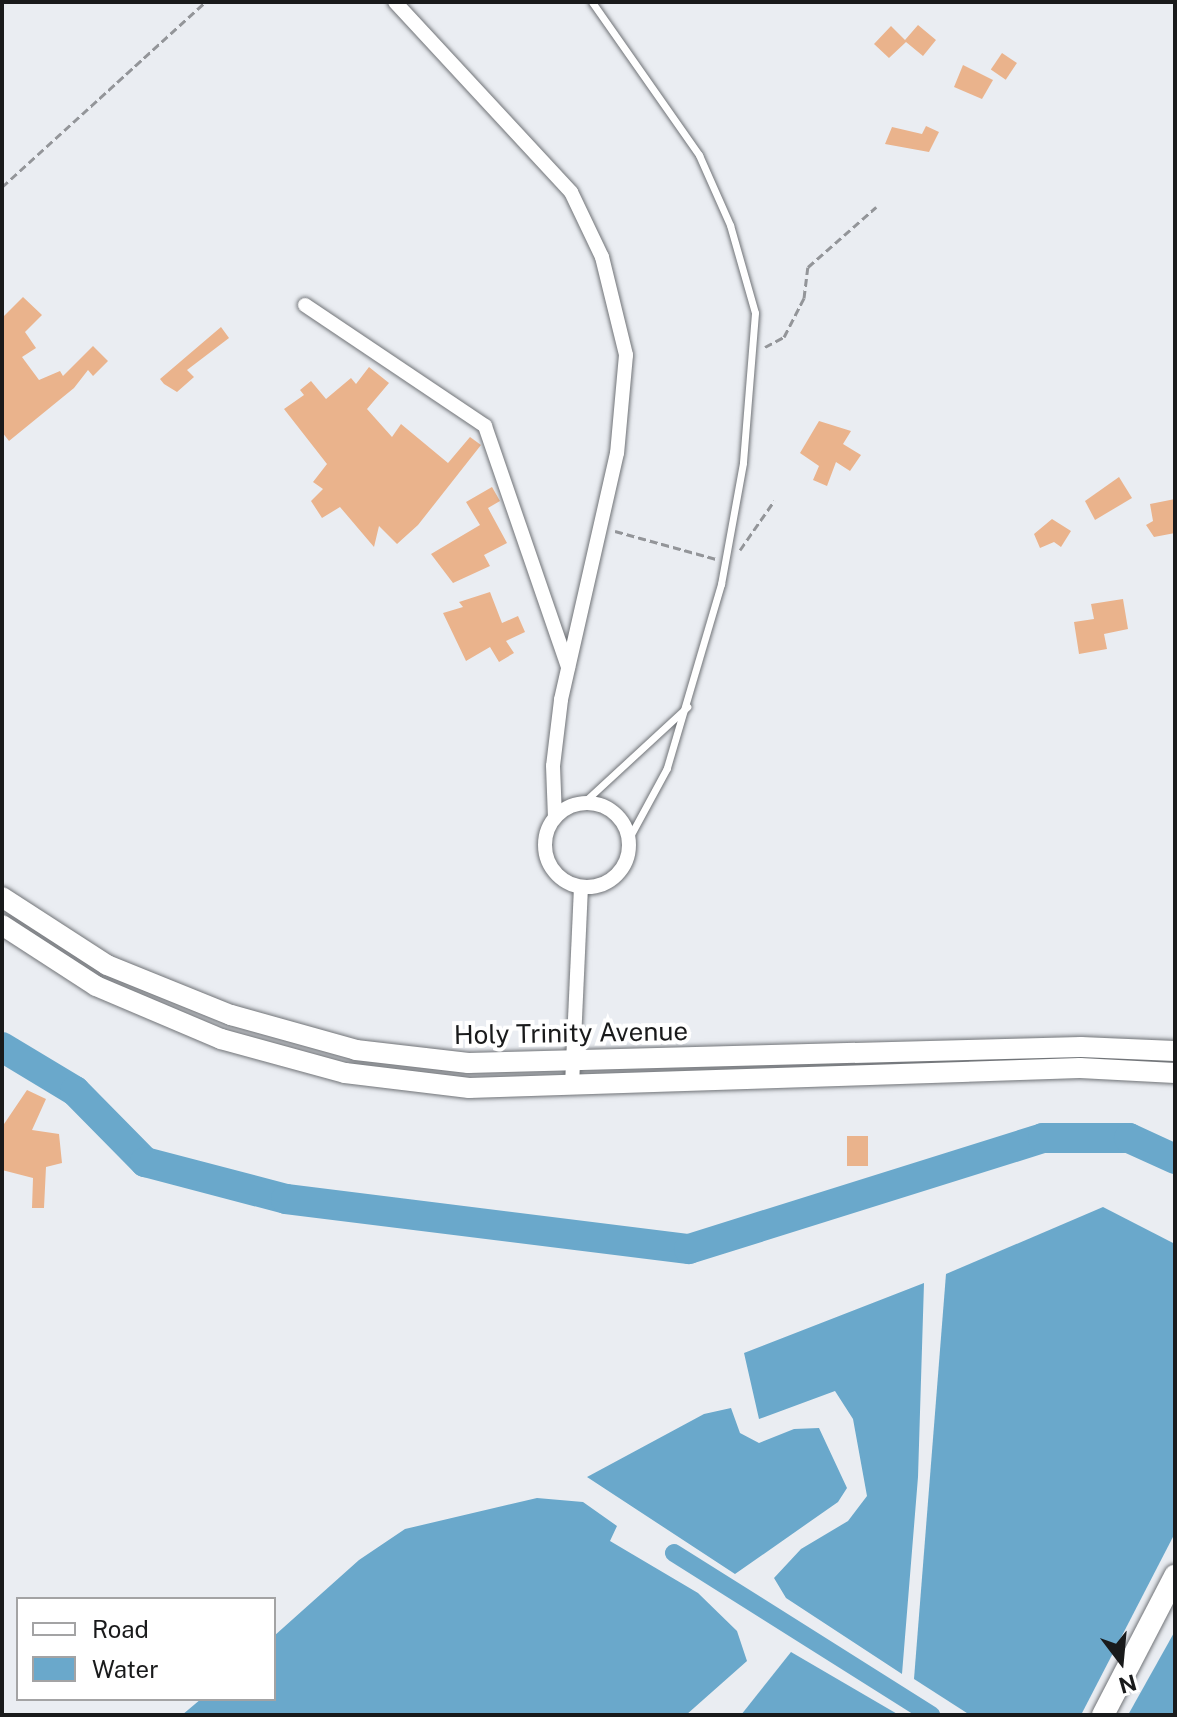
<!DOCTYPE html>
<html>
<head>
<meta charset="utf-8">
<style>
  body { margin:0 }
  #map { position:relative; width:1177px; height:1717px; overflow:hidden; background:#eaedf2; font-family:"Public Sans",sans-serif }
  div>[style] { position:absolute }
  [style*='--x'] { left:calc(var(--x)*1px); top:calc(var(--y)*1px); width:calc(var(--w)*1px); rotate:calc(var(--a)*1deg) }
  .water>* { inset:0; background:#6aa8cb }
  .canal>* { height:18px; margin:-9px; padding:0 9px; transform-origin:9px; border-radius:9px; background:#6aa8cb }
  .river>* { height:30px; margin:-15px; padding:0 15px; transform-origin:15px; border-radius:15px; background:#6aa8cb }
  .building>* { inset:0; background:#eab38c; transform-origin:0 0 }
  .path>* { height:3px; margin-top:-1.5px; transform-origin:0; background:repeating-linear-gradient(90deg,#939599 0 8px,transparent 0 12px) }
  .roads { filter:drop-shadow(0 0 2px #707377) drop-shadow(0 0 2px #707377) }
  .service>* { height:7px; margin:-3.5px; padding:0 3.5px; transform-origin:3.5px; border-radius:3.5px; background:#fff }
  .minor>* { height:14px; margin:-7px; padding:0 7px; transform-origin:7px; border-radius:7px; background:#fff }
  .minor>.ring { margin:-7px; padding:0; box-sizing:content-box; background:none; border:14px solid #fff; border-radius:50% }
  .secondary>* { height:20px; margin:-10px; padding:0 10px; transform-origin:10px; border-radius:10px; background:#fff }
  .primary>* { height:22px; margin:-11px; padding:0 11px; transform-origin:11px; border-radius:11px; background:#fff }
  span { translate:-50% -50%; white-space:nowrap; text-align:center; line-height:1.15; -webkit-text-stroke:8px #fff; paint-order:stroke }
  .street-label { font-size:26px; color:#191a1b }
  .frame { position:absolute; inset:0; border:4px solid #191a1b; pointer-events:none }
  .legend { position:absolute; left:16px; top:1597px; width:260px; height:104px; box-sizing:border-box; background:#fff; border:2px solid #a3a3a4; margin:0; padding:10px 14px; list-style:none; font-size:24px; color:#191a1b }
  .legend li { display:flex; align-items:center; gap:16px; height:40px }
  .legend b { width:40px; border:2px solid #a3a3a4 }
  .north { position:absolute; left:1081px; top:1621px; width:80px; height:80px; -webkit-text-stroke:6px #fff; paint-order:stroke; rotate:164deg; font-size:22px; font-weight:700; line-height:32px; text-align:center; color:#191a1b }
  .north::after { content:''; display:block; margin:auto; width:28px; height:36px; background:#191a1b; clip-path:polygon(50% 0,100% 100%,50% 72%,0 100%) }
</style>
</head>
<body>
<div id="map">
  <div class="water">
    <i style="clip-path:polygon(1103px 1207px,1175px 1244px,1175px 1533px,1081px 1715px,970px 1715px,914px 1679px,946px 1274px)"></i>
    <i style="clip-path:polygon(924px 1283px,918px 1477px,902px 1674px,786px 1598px,774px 1578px,801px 1549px,848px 1521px,867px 1496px,853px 1419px,835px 1391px,759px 1419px,744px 1353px)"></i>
    <i style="clip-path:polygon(731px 1408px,740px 1433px,759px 1443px,794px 1429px,819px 1428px,847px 1488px,838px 1502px,735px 1574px,587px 1477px,704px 1414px)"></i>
    <i style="clip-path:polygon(537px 1498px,583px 1502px,617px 1526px,610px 1541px,698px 1593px,737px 1631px,747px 1661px,686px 1715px,182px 1715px,201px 1699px,274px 1699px,274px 1636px,359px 1560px,405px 1529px)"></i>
    <i style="clip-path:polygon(1175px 1631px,1175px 1715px,1128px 1715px)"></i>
    <i style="clip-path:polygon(791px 1652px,899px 1715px,741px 1715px)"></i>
  </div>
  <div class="canal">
    <i style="--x:674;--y:1553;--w:304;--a:32.2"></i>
  </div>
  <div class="river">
    <i style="--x:2;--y:1047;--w:85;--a:31.1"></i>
    <i style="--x:75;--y:1091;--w:100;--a:45.4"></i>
    <i style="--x:145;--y:1162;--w:146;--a:14.7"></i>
    <i style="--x:286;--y:1199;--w:406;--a:7.1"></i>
    <i style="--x:689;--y:1249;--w:371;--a:-17.4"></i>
    <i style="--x:1043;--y:1138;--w:86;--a:0"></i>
    <i style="--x:1129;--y:1138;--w:51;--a:24.5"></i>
  </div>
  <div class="building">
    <i style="clip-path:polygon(918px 25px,936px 40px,923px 56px,906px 42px,889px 58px,874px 44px,891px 26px,905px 40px)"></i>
    <i style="left:1002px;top:53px;width:18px;height:20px;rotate:34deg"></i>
    <i style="clip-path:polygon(963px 65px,993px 80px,982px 99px,954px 87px)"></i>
    <i style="clip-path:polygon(926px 126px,939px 132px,929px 152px,885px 144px,892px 127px,922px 134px)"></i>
    <i style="clip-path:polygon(23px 297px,42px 315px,25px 332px,36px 348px,22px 357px,39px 380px,60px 371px,63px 376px,93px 346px,108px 361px,93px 376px,88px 370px,74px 388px,9px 441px,2px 432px,2px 318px)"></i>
    <i style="clip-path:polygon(221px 327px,229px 338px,187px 370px,194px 377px,177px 392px,164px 384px,160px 379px)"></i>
    <i style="clip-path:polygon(369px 367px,389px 383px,367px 409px,392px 437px,401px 424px,448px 463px,470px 437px,481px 445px,418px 525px,397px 544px,379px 526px,374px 547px,340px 507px,322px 518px,311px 501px,323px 489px,313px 482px,327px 464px,284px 409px,304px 395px,300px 390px,311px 381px,326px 399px,351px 378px,356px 384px)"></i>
    <i style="clip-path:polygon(819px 421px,851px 431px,843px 444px,861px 455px,850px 471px,836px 462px,827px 486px,813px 480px,819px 466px,800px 453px)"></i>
    <i style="clip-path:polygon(1119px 477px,1132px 498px,1095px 520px,1085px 501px)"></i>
    <i style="clip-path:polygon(492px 487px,500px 501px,488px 508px,507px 543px,484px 555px,490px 566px,453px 583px,431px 554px,480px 525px,466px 502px)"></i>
    <i style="clip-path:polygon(1175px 499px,1175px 533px,1154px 537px,1146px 525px,1153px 521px,1150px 504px)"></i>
    <i style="clip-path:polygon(1052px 519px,1071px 531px,1061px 547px,1054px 542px,1040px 548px,1034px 534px)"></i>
    <i style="clip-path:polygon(490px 592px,502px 623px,518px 616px,525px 632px,506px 641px,514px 653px,499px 662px,490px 647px,466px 661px,443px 613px,463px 607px,459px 602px)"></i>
    <i style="clip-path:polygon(1123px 599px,1128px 629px,1104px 634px,1107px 649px,1079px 654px,1074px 622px,1094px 619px,1091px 604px)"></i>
    <i style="clip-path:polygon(27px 1090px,46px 1099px,32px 1130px,59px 1134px,62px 1163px,46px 1167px,44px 1208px,32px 1208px,33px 1178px,2px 1170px,2px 1127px)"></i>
    <i style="left:847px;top:1136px;width:21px;height:30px"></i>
  </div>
  <div class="path">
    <i style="--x:2;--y:187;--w:275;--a:-42.3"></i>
    <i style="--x:765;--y:347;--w:21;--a:-28"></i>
    <i style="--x:784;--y:337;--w:44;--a:-62.9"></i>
    <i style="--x:804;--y:298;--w:31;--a:-83"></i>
    <i style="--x:808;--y:267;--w:91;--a:-41.4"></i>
    <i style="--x:615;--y:531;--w:105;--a:15.5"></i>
    <i style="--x:740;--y:550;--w:60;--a:-55.2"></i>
  </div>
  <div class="roads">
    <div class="service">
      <i style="--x:592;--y:2;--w:187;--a:55"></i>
      <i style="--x:699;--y:155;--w:77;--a:66.1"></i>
      <i style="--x:730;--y:225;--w:91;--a:74.1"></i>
      <i style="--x:755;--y:313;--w:150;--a:94.6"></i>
      <i style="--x:743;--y:463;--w:123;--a:100.3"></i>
      <i style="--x:721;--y:584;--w:192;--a:106.4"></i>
      <i style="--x:667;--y:768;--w:80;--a:118.5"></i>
      <i style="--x:583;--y:803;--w:142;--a:-42.7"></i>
    </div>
    <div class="minor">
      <i style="--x:395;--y:2;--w:259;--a:47.2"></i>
      <i style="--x:571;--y:192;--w:72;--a:64.5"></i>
      <i style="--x:602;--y:257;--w:101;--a:76.2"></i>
      <i style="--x:626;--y:355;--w:98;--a:95.2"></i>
      <i style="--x:617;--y:453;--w:253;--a:102.8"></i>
      <i style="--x:561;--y:700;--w:66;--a:96.9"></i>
      <i style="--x:553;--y:766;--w:51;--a:87.8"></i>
      <i style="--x:305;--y:305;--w:217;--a:33.9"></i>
      <i style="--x:485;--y:426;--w:255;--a:71"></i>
      <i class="ring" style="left:545px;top:803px;width:70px;height:70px"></i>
      <i style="--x:572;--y:1085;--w:198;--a:-87.4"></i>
    </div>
    <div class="secondary">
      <i style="--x:2;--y:897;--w:125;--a:32.9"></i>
      <i style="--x:107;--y:965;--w:134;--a:22"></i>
      <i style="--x:231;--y:1015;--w:130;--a:15.6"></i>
      <i style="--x:356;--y:1050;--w:113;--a:6.6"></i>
      <i style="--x:468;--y:1063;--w:613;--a:-1.5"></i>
      <i style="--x:1081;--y:1047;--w:94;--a:2.4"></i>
      <i style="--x:2;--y:925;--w:112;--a:33"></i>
      <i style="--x:96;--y:986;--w:136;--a:23"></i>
      <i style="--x:221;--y:1039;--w:129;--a:15.3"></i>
      <i style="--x:345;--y:1073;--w:125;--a:6.9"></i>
      <i style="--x:469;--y:1088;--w:611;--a:-1.87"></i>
      <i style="--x:1080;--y:1068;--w:95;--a:3"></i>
    </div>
    <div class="primary">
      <i style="--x:1103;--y:1715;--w:157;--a:-62.6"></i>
    </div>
  </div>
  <div class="street-label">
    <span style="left:571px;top:1033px;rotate:-1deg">Holy Trinity Avenue</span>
  </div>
  <div class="frame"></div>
  <ul class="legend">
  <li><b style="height:10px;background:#fff"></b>Road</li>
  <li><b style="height:22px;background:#6aa8cb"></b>Water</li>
  </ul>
  <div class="north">N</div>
</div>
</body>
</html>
